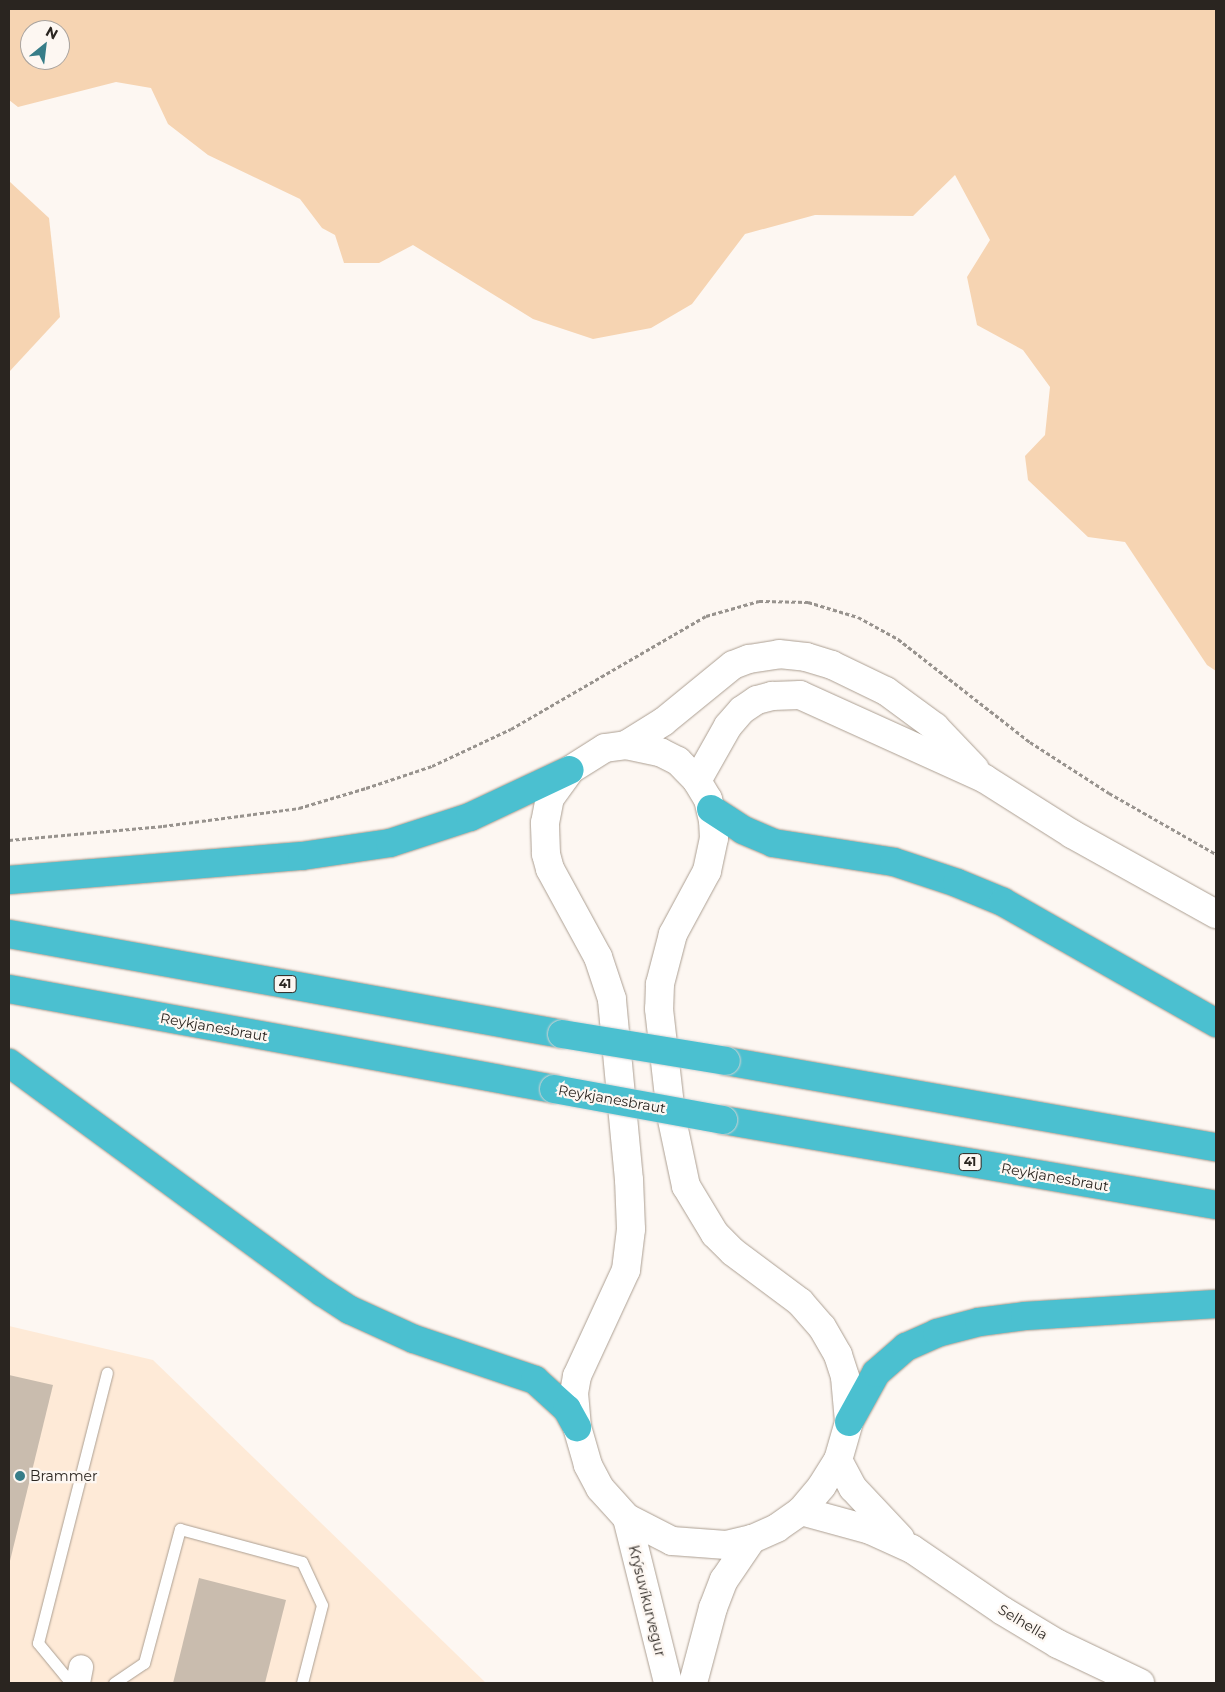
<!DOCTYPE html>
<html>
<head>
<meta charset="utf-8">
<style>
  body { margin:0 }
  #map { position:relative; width:1225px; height:1692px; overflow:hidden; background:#fdf7f2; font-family:Montserrat,sans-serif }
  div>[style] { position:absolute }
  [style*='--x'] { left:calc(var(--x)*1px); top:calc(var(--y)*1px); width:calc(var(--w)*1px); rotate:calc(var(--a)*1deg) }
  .built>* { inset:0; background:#feead7 }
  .green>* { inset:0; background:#f6d4b2 }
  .building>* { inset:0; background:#c9bcae }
  .path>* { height:3px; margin-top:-1.5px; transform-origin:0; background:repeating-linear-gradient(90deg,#98938e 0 4px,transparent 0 6.5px) }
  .roads { filter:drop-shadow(0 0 1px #ac9f92) drop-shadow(0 0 1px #ac9f92) }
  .lane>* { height:11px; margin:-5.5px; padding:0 5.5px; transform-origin:5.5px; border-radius:5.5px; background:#fff }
  .street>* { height:24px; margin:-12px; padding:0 12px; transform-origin:12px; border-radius:12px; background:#fff }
  .secondary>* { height:28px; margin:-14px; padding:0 14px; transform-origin:14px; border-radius:14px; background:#fff }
  .highway>* { height:28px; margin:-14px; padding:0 14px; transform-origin:14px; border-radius:14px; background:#4bc0d0 }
  .bridges { filter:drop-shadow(0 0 1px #d4d3d2) drop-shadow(0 0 1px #d4d3d2) }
  .highway-bridge>* { height:28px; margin:-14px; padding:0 14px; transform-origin:14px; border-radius:14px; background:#4bc0d0 }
  .dots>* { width:14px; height:14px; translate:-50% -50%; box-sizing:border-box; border:2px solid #fdf7f2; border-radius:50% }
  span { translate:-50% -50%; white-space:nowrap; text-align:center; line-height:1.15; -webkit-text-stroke:4.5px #fdf7f2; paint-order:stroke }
  .shield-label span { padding:1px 4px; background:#fdf7f2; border:1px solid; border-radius:4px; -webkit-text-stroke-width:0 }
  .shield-label { font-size:12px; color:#2a2520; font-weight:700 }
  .street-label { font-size:14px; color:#2a2520 }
  .poi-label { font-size:14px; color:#2a2520 }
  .left { translate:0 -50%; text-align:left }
  .frame { position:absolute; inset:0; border:10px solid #2a2520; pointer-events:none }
  .north { position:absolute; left:20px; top:20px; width:50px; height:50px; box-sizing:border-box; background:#fdf7f2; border:1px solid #a9a39e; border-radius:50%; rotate:29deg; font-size:14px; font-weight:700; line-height:20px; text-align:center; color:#2a2520 }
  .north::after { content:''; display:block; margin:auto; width:18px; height:22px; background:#377d88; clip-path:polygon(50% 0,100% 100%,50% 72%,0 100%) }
</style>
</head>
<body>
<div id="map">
  <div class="built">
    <i style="clip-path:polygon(9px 1326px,153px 1360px,486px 1683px,9px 1683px)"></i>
  </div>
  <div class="green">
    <i style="clip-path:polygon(evenodd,9px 9px,1216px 9px,1216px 671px,1207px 665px,1125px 542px,1088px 537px,1028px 480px,1025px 456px,1045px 435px,1050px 387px,1023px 350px,977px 325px,967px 277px,990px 240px,955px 175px,913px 216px,815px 215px,745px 234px,692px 304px,651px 328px,593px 339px,533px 319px,413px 245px,379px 263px,344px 263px,335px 235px,322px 228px,300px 199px,208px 155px,168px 124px,151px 88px,116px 82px,18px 107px,9px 100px,9px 9px,30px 30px,60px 30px,60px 60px,30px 60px,30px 30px)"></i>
    <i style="clip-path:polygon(9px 181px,49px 218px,60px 317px,9px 372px)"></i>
  </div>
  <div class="building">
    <i style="clip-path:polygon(9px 1375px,53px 1385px,9px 1565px)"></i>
    <i style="clip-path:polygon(199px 1578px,286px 1600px,265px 1683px,173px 1683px)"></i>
  </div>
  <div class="path">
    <i style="--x:9;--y:840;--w:155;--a:-5.2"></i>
    <i style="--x:163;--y:826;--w:137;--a:-7.5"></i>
    <i style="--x:299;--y:808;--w:70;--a:-16.6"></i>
    <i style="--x:366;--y:788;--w:70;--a:-18.4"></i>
    <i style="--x:432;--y:766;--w:87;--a:-25.1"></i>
    <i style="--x:511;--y:729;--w:225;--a:-30.1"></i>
    <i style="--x:706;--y:616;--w:55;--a:-15.8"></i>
    <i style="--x:759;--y:601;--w:49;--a:1.2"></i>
    <i style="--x:808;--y:602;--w:52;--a:16.7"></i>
    <i style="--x:858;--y:617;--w:46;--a:28.8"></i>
    <i style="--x:898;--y:639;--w:167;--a:38"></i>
    <i style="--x:1030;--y:742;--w:94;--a:32.8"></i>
    <i style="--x:1109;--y:793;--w:123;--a:29.7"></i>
  </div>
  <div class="roads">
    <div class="lane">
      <i style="--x:71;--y:1683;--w:52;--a:-129.5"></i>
      <i style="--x:38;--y:1643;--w:279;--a:-75.7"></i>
      <i style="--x:114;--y:1683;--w:36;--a:-34"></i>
      <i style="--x:144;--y:1663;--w:139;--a:-75"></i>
      <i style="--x:180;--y:1529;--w:126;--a:15.1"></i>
      <i style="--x:302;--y:1562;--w:47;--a:65.1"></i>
      <i style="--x:322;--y:1605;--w:81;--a:104.4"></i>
    </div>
    <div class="street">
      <i style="--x:78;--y:1683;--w:16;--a:-79"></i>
    </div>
    <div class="secondary">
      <i style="--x:626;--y:745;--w:35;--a:12"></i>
      <i style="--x:660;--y:752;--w:20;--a:27"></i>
      <i style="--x:678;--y:761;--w:28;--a:46"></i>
      <i style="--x:697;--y:781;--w:21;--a:59"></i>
      <i style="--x:708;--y:799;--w:22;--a:77"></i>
      <i style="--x:713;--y:820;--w:18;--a:87"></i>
      <i style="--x:714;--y:838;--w:34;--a:102"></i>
      <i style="--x:707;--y:871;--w:72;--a:118.4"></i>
      <i style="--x:673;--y:934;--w:52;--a:104.6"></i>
      <i style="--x:660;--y:984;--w:25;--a:92"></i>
      <i style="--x:659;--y:1009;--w:107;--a:83.5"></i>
      <i style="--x:671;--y:1115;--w:73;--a:78.1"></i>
      <i style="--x:686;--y:1186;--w:56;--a:58.9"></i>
      <i style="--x:715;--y:1234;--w:25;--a:45"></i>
      <i style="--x:733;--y:1252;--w:84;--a:36.7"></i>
      <i style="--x:800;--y:1302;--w:33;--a:49"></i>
      <i style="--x:822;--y:1327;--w:32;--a:60"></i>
      <i style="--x:838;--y:1355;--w:23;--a:72"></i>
      <i style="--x:845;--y:1377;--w:45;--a:84.9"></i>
      <i style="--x:849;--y:1422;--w:40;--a:106"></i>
      <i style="--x:838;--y:1460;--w:31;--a:122"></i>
      <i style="--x:822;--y:1486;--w:33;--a:130"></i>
      <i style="--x:801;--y:1511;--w:29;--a:145"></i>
      <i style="--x:777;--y:1528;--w:27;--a:156"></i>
      <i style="--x:752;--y:1539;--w:27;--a:167"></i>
      <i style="--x:726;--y:1545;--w:54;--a:-175.8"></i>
      <i style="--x:672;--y:1541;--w:51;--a:-152.9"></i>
      <i style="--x:627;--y:1518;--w:40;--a:-132"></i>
      <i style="--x:600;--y:1488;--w:26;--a:-118"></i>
      <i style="--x:588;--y:1465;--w:40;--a:-106"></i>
      <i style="--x:577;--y:1427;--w:34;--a:-95"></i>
      <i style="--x:574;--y:1393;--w:17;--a:-80"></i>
      <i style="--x:577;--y:1376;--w:117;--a:-65.2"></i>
      <i style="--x:626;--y:1270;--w:41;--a:-83"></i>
      <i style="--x:631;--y:1229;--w:49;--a:-92.3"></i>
      <i style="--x:629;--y:1180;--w:182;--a:-95.4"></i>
      <i style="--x:612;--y:999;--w:44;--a:-108.4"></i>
      <i style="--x:598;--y:957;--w:100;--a:-118.6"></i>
      <i style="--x:550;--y:869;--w:16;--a:-105"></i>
      <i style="--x:546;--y:854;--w:31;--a:-92"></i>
      <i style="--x:545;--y:823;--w:25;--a:-79"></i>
      <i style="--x:550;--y:798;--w:34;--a:-54"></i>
      <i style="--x:570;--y:770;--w:41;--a:-32.2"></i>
      <i style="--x:605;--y:748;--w:21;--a:-8"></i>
      <i style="--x:626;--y:745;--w:44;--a:-31.9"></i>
      <i style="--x:663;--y:722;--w:90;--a:-39.2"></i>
      <i style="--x:733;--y:665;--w:17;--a:-21"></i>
      <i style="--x:749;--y:659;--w:30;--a:-9"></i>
      <i style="--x:779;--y:654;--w:27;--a:6"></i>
      <i style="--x:806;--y:657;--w:27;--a:17"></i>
      <i style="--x:832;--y:665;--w:60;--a:25.7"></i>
      <i style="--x:886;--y:691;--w:61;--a:36.3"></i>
      <i style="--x:935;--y:727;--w:58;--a:46.4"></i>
      <i style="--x:697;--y:781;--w:63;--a:-60.6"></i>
      <i style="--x:728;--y:726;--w:21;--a:-49"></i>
      <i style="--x:742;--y:710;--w:18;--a:-34"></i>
      <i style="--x:757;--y:700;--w:16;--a:-15"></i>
      <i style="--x:772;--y:696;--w:28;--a:-2"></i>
      <i style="--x:800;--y:695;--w:203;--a:24.4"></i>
      <i style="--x:985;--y:779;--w:103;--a:32.3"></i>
      <i style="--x:1072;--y:834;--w:165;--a:29.1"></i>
      <i style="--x:838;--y:1460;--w:32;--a:62"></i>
      <i style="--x:853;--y:1488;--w:69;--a:46.8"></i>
      <i style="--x:801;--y:1511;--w:72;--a:15.4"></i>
      <i style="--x:870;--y:1530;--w:46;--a:24.3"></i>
      <i style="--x:912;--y:1549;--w:110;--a:34.3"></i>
      <i style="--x:1003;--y:1611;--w:64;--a:31"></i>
      <i style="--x:1058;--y:1644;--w:91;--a:25.4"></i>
      <i style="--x:627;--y:1518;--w:170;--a:76"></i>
      <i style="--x:693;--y:1683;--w:78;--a:-75.1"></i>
      <i style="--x:713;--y:1608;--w:30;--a:-69"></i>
      <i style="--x:724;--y:1580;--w:50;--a:-55.7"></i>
    </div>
    <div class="highway">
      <i style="--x:711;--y:809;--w:38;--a:33"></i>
      <i style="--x:743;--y:830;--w:33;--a:23"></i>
      <i style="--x:773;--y:843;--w:122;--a:8.9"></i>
      <i style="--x:894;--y:862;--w:66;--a:18.4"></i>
      <i style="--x:957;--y:883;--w:50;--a:22.4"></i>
      <i style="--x:1003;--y:902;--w:245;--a:29.6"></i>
      <i style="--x:9;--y:880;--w:294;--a:-4.7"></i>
      <i style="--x:302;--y:856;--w:89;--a:-8.4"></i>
      <i style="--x:390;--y:843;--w:84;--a:-18"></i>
      <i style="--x:470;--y:817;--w:110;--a:-25.2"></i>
      <i style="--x:9;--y:934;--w:562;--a:10.25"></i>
      <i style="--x:9;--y:989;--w:554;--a:10.4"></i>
      <i style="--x:726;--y:1061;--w:497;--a:10"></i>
      <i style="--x:9;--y:1063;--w:388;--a:36.2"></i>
      <i style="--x:322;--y:1292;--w:33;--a:33"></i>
      <i style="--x:350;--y:1310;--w:70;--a:24.4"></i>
      <i style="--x:414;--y:1339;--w:128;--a:18.7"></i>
      <i style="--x:535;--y:1380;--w:43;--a:42.2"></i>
      <i style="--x:567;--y:1409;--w:21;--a:61"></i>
      <i style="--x:723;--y:1120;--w:500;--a:9.78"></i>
      <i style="--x:849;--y:1422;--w:56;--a:-61.1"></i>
      <i style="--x:876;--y:1373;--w:40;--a:-41"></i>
      <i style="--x:906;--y:1347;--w:34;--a:-24"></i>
      <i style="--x:937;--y:1333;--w:43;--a:-14.7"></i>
      <i style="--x:979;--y:1322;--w:46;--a:-7.4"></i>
      <i style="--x:1025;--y:1316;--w:191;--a:-3.6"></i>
    </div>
  </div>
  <div class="bridges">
    <div class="highway-bridge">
      <i style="--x:562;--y:1034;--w:166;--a:9.3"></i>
      <i style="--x:554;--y:1089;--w:172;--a:10.4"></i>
    </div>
  </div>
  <div class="dots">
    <i style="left:20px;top:1476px;background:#377d88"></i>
  </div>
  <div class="shield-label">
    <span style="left:285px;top:984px">41</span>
    <span style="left:970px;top:1162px">41</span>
  </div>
  <div class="street-label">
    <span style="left:214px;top:1027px;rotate:10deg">Reykjanesbraut</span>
    <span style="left:612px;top:1099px;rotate:10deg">Reykjanesbraut</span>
    <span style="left:1055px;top:1177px;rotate:10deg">Reykjanesbraut</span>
    <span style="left:647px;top:1601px;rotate:76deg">Krýsuvíkurvegur</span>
    <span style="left:1023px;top:1622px;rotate:31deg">Selhella</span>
  </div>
  <div class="poi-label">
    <span class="left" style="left:30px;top:1476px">Brammer</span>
  </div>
  <div class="frame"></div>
  <div class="north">N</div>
</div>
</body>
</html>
